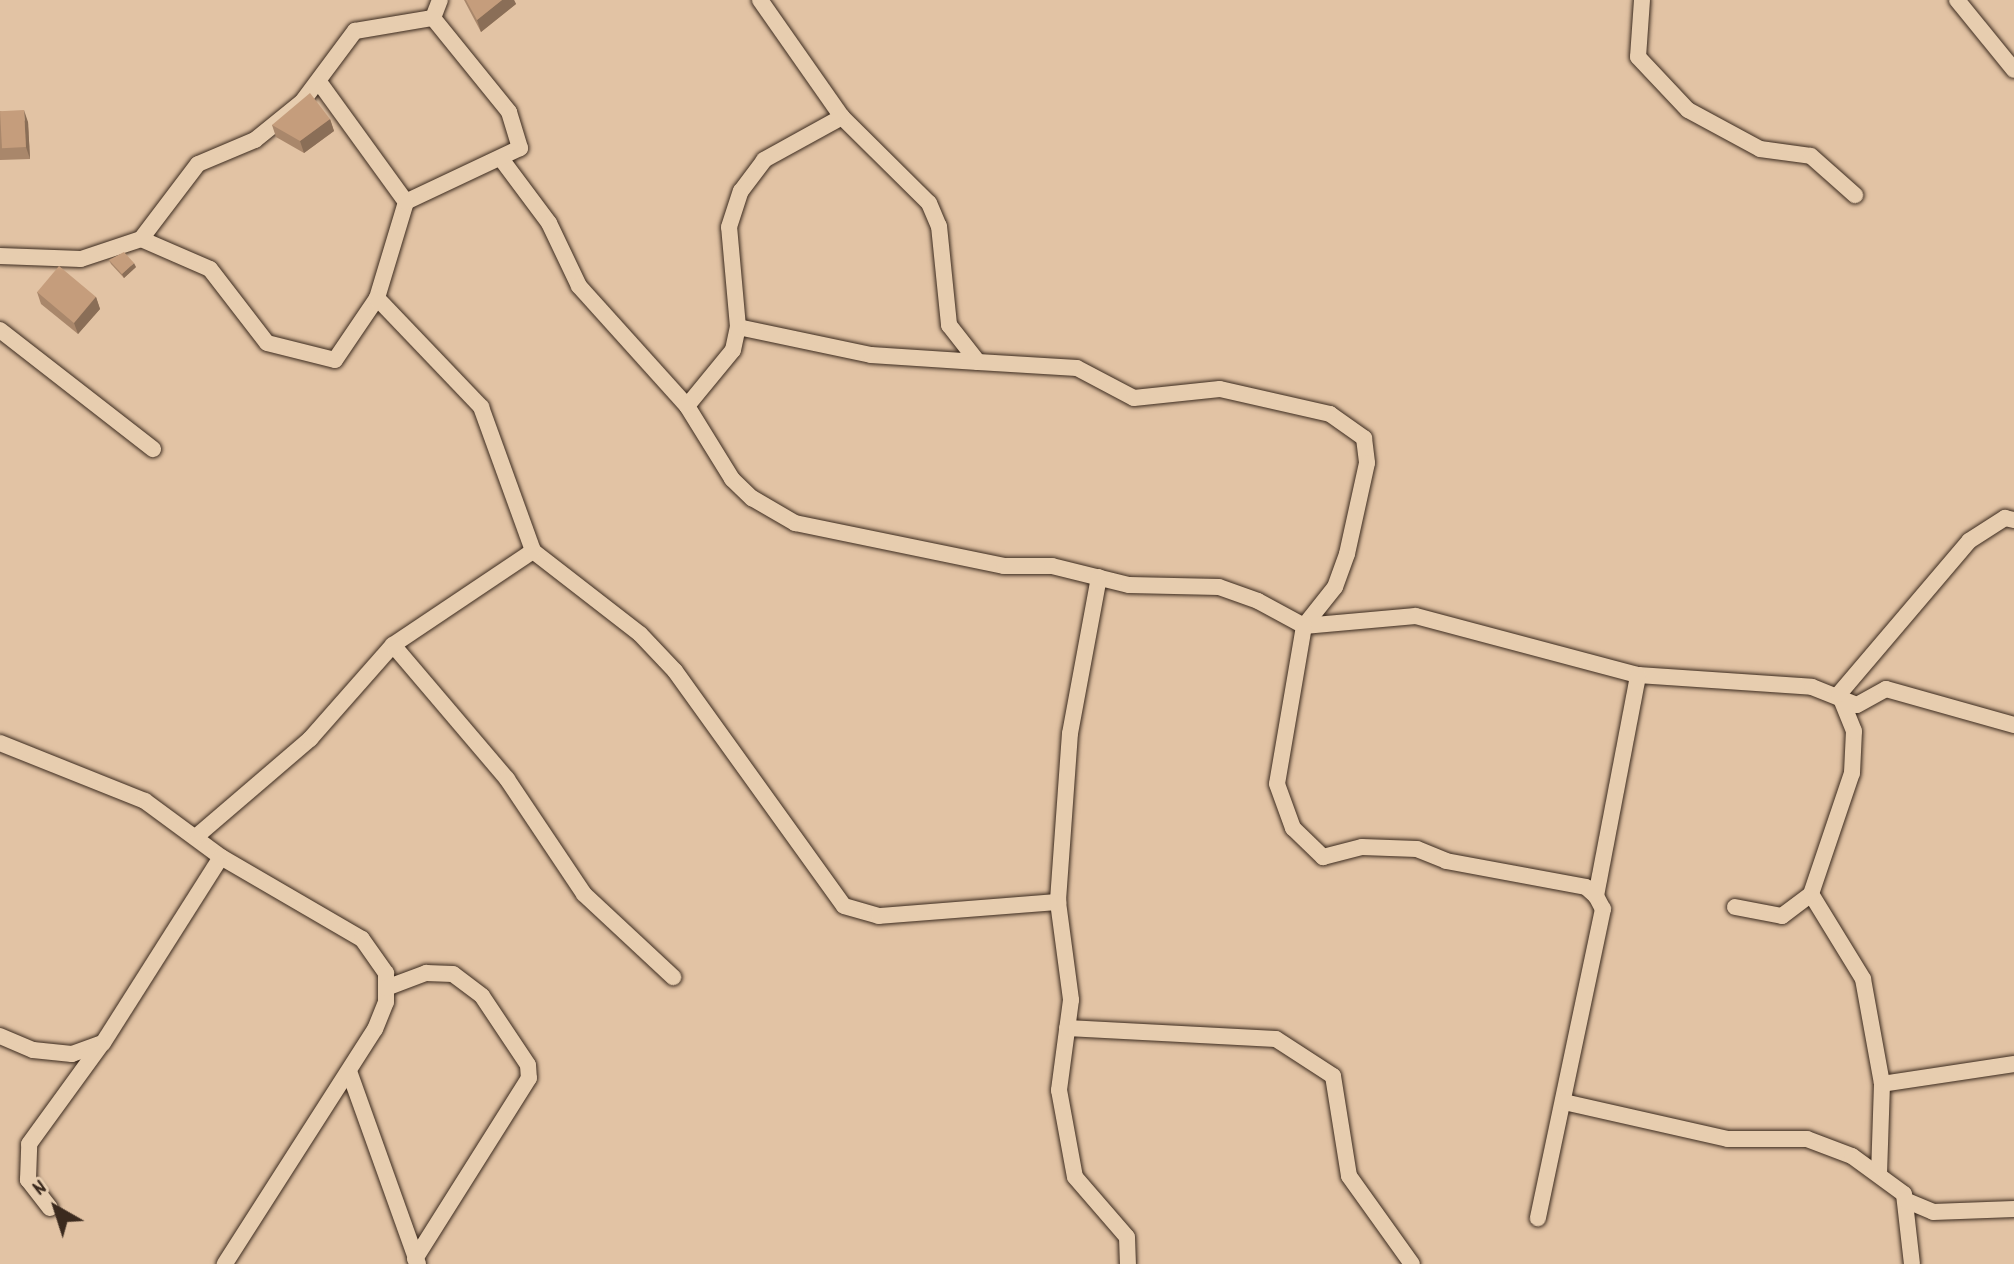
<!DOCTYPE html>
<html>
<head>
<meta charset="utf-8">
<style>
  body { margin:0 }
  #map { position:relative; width:2014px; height:1264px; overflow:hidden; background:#e2c3a4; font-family:Dekko,sans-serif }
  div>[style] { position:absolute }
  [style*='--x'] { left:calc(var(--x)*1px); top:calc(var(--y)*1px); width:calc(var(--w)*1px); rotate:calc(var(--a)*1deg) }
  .roads { filter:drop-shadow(0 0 2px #3b2a1e) drop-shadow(0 0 2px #3b2a1e) }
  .minor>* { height:16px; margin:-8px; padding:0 8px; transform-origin:8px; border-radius:8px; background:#e7cdaf }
  .wall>* { inset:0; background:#a9876b }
  .shaded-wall>* { inset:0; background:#8a6e57 }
  .building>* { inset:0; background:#c59d7c; transform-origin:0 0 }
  span { translate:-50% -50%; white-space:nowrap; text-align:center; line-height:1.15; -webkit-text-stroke:6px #e7cdaf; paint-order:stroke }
  .north { position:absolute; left:16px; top:1168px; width:80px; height:80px; -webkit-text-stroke:6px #e7cdaf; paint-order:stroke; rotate:321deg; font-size:22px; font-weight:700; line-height:32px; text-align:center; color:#3b2a1e }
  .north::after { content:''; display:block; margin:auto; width:28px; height:36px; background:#3b2a1e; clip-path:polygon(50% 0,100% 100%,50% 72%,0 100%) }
</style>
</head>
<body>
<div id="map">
  <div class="roads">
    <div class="minor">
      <i style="--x:760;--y:0;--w:143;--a:55"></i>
      <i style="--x:842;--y:117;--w:122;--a:44.7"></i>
      <i style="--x:929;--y:203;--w:25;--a:67"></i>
      <i style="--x:939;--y:226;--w:100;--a:84.2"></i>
      <i style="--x:949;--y:325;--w:47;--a:51.9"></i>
      <i style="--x:978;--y:362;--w:99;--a:3.5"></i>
      <i style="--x:1077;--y:368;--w:64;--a:27.8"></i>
      <i style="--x:1134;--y:398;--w:86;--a:-6"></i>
      <i style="--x:1220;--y:389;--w:113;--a:12.8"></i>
      <i style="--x:1330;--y:414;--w:42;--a:35.2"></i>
      <i style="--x:1364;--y:438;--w:25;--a:83"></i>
      <i style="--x:1367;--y:463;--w:93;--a:102.4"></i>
      <i style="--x:1347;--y:554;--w:35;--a:110"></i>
      <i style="--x:1335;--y:587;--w:50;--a:128.5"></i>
      <i style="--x:1304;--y:626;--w:112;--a:-5.1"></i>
      <i style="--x:1416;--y:616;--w:230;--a:14.9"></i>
      <i style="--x:1638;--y:675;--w:174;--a:3.9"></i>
      <i style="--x:1812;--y:687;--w:48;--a:21.8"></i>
      <i style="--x:1857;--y:705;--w:33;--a:-29"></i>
      <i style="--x:1886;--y:689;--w:133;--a:15.7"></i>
      <i style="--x:1642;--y:0;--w:57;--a:94"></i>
      <i style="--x:1638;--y:57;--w:73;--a:46.7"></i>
      <i style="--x:1688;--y:110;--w:82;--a:28.4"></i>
      <i style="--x:1760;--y:149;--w:51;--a:7.8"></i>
      <i style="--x:1811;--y:156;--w:59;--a:41.6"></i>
      <i style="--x:1957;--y:0;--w:90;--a:50.8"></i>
      <i style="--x:433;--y:18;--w:19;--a:-69"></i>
      <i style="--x:502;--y:160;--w:79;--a:53.3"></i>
      <i style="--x:549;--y:223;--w:70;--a:64.5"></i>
      <i style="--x:579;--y:286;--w:161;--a:48"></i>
      <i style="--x:687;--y:406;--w:86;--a:58.3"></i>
      <i style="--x:732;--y:479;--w:28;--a:44"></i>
      <i style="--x:752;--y:498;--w:50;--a:30.2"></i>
      <i style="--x:795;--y:523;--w:213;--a:11.6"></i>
      <i style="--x:1004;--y:566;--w:48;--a:0"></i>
      <i style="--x:1052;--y:566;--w:79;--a:13.9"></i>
      <i style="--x:1129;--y:585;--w:90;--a:1.3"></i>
      <i style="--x:1219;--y:587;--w:41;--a:19.7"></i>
      <i style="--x:1258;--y:601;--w:52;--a:28.5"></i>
      <i style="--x:1304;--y:626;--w:160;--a:99.7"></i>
      <i style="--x:1277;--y:784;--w:47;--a:70"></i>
      <i style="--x:1293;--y:828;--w:42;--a:44"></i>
      <i style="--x:1323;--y:857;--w:40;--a:-14.4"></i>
      <i style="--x:1362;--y:847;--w:55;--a:2.1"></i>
      <i style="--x:1417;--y:849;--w:31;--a:22"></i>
      <i style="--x:1446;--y:861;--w:142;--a:10.5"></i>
      <i style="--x:1586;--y:887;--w:13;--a:42"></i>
      <i style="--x:1596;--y:896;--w:15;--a:62"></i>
      <i style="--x:1603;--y:909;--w:316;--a:101.9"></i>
      <i style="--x:141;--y:239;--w:75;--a:23.5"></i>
      <i style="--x:210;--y:269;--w:93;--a:52.4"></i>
      <i style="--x:267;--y:343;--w:70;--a:14"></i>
      <i style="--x:335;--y:360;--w:75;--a:-55.9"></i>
      <i style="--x:377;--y:298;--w:100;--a:-73.2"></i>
      <i style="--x:406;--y:202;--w:147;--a:-125.9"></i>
      <i style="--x:0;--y:256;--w:81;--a:2.1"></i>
      <i style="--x:81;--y:259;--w:63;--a:-18.4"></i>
      <i style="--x:141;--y:239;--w:94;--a:-52.8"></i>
      <i style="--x:198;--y:164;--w:62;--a:-22.8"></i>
      <i style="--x:255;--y:140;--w:60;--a:-39"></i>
      <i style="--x:302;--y:102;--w:89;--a:-53.3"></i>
      <i style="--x:355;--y:31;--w:79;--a:-9.5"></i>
      <i style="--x:433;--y:18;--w:121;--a:51"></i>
      <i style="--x:509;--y:112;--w:38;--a:73"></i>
      <i style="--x:520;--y:148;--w:126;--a:154.7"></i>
      <i style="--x:377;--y:298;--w:151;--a:46.3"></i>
      <i style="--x:481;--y:407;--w:153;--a:70.1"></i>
      <i style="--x:533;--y:551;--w:135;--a:37.8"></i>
      <i style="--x:640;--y:634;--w:51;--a:46.6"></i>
      <i style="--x:675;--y:671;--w:289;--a:54.3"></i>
      <i style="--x:844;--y:906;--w:36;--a:16"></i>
      <i style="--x:879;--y:916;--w:180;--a:-4.5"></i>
      <i style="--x:738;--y:327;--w:136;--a:11.9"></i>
      <i style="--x:871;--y:355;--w:107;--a:3.7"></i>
      <i style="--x:0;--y:330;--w:194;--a:37.9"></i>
      <i style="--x:687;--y:406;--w:72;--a:-50.6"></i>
      <i style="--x:733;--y:350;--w:24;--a:-78"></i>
      <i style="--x:738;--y:327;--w:100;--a:-95.1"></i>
      <i style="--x:729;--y:227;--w:38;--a:-72"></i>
      <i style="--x:741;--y:191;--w:39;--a:-53"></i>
      <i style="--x:764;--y:160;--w:89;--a:-28.9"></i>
      <i style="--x:1099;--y:577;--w:159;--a:100.5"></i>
      <i style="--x:1070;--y:733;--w:169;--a:94.1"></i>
      <i style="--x:1058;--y:902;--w:99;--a:82.4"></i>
      <i style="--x:1071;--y:1000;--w:91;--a:97.6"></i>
      <i style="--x:1059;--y:1090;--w:88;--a:79.6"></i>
      <i style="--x:1075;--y:1177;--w:79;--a:49.1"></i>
      <i style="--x:1127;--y:1237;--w:27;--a:88"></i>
      <i style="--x:393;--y:645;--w:176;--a:49.6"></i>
      <i style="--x:507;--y:779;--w:138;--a:56.2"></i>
      <i style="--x:584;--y:894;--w:122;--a:43"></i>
      <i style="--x:0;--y:743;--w:156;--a:21.8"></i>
      <i style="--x:145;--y:801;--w:94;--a:36.4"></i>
      <i style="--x:221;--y:857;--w:163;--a:30.2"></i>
      <i style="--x:362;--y:939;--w:42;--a:54.8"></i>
      <i style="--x:386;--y:973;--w:29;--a:90"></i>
      <i style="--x:386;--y:1002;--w:29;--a:112"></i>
      <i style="--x:375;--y:1029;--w:279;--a:122.6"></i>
      <i style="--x:198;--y:835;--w:148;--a:-40.6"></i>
      <i style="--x:310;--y:739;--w:125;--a:-48.6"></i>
      <i style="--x:393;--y:645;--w:169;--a:-33.9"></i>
      <i style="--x:1811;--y:894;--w:100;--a:58.5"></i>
      <i style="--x:1863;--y:979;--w:107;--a:79.7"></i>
      <i style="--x:1882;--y:1084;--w:90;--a:91.9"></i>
      <i style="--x:1596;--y:896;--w:225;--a:-79.2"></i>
      <i style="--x:1735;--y:907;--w:48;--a:10.8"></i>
      <i style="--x:1782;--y:916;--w:36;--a:-37"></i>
      <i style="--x:1811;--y:894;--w:128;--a:-71.3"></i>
      <i style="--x:1852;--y:773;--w:42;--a:-87.3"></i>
      <i style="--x:1854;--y:731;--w:40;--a:-112"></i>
      <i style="--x:1839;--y:694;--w:201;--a:-49.6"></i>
      <i style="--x:1969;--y:541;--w:43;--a:-32.6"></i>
      <i style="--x:2005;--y:518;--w:9;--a:13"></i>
      <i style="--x:386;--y:988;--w:43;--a:-20.6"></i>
      <i style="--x:426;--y:973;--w:27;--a:2"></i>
      <i style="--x:453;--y:974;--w:36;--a:37"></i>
      <i style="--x:482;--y:996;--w:83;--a:56.3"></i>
      <i style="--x:528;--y:1065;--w:13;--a:86"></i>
      <i style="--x:529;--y:1078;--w:214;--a:122.2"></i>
      <i style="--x:1067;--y:1028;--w:209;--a:3"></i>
      <i style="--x:1276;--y:1039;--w:68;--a:33"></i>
      <i style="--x:1333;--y:1076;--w:101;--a:80.9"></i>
      <i style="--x:1349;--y:1176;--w:108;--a:54.4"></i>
      <i style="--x:0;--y:1036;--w:36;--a:23"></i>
      <i style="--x:33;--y:1050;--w:39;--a:6"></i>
      <i style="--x:72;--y:1054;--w:33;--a:-20"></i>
      <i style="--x:103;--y:1043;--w:220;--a:-57.6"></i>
      <i style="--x:350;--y:1074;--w:202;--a:70.3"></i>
      <i style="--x:1882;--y:1084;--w:134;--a:-8.6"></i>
      <i style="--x:1564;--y:1102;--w:168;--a:12.7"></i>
      <i style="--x:1728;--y:1139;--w:79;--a:0"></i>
      <i style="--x:1807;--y:1139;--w:48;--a:20.7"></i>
      <i style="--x:1852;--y:1156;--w:64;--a:36.2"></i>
      <i style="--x:1904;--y:1194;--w:70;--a:83.5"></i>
      <i style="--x:1905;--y:1200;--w:30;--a:23"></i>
      <i style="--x:1933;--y:1212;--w:81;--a:-2.1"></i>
      <i style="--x:50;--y:1208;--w:36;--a:-128"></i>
      <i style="--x:28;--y:1180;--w:36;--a:-88"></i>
      <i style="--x:29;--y:1144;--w:122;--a:-54"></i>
    </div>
  </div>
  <div class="wall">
    <i style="clip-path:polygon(464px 0,514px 0,516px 4px,481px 32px)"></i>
    <i style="clip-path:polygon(0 111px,28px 122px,30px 159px,0 160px)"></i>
    <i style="clip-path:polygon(330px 119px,334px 131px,304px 153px,276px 137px,272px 125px)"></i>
    <i style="clip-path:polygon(109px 260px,136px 267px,124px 278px,111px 264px)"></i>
    <i style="clip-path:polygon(37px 292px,96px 297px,100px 309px,78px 334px,41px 304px)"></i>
  </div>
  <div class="shaded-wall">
    <i style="clip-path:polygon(502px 0,514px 0,516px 4px,481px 32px,477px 20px)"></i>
    <i style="clip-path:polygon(24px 110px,28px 122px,30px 159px,26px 147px)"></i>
    <i style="clip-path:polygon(330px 119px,334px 131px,304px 153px,300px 141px)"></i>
    <i style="clip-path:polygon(134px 263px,136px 267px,124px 278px,122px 274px)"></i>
    <i style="clip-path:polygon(96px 297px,100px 309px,78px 334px,74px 323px)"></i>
  </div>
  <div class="building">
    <i style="clip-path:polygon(466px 0,502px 0,477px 20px)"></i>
    <i style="clip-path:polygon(310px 93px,330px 119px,300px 141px,272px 125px)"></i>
    <i style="left:24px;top:110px;width:37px;height:24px;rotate:87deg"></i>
    <i style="clip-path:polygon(124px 252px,134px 263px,122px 274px,109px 260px)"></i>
    <i style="left:59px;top:266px;width:48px;height:34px;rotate:40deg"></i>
  </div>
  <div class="north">N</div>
</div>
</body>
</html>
